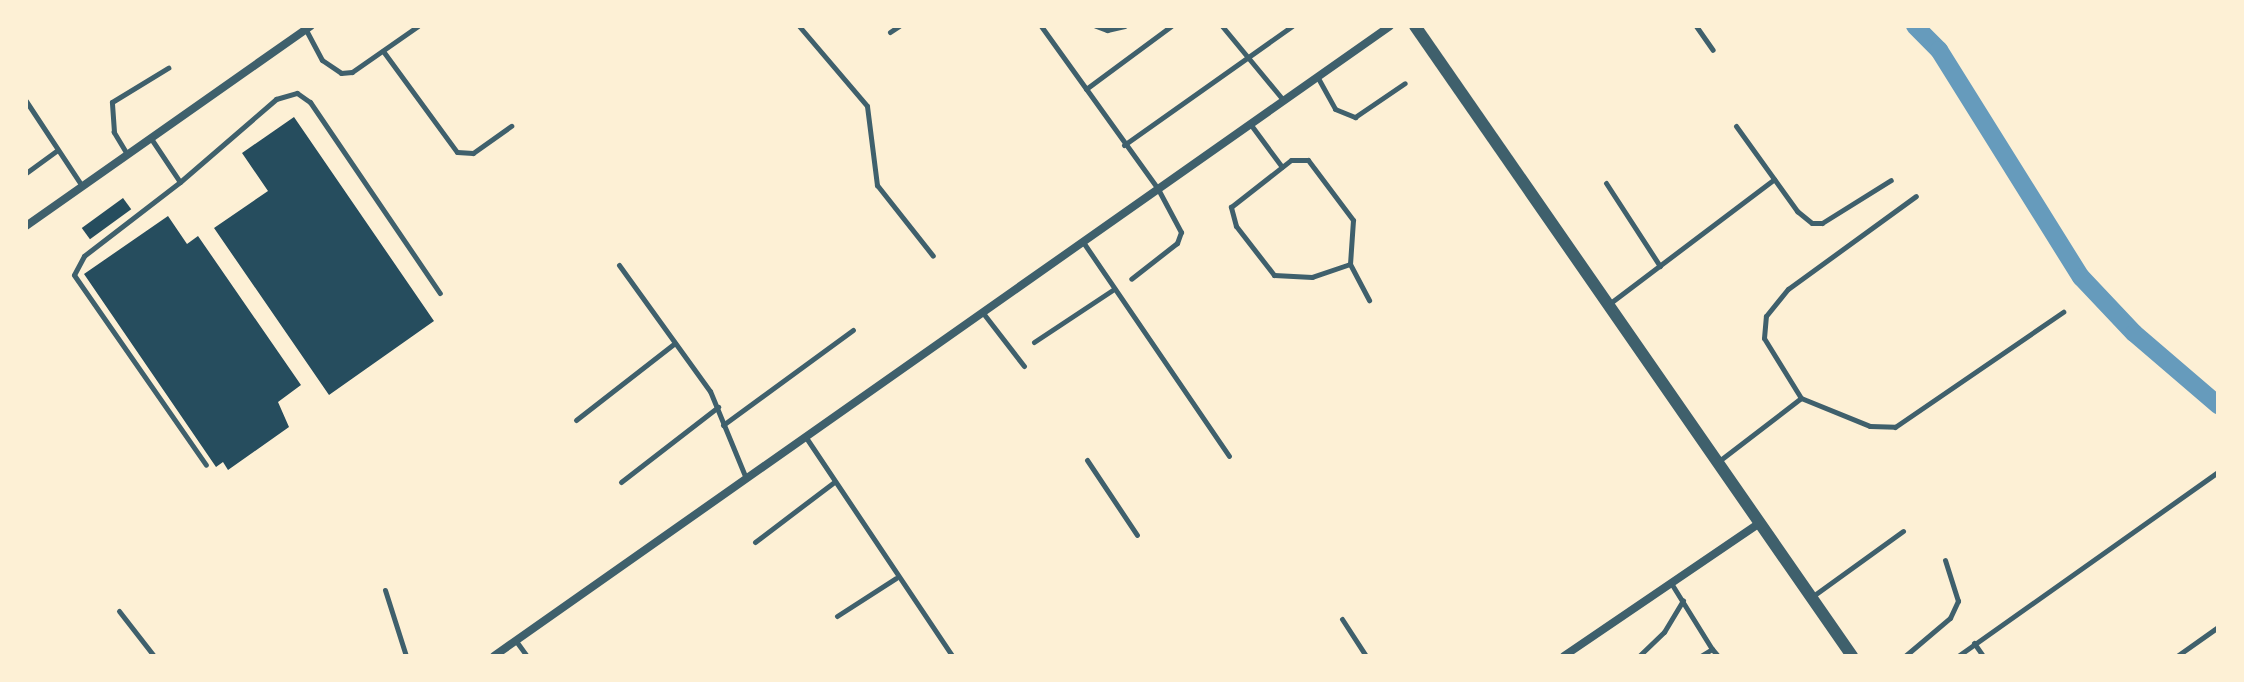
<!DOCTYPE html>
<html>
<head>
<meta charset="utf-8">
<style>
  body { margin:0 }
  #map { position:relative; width:2244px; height:682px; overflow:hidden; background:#fdf0d5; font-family:"Varela Round",sans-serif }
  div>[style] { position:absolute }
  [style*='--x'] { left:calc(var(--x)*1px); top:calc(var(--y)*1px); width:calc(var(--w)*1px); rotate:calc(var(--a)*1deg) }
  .canal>* { height:18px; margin:-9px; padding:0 9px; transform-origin:9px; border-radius:9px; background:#669bbc }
  .building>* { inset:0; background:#264d5e; transform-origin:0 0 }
  .service>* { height:5px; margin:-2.5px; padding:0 2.5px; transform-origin:2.5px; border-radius:2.5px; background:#3f606c }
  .minor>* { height:8px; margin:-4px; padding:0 4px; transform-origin:4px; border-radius:4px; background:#3f606c }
  .tertiary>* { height:12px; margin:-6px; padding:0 6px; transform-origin:6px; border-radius:6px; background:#3f606c }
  span { translate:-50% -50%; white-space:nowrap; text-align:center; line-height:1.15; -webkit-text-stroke:6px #fdf0d5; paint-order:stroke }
  .frame { position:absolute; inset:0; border:28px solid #fdf0d5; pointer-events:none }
</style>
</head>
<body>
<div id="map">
  <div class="canal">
    <i style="--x:1915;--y:26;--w:34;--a:45"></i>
    <i style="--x:1939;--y:50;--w:268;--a:58"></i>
    <i style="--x:2081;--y:277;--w:77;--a:46.6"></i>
    <i style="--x:2134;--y:333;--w:111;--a:40.6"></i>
  </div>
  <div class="building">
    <i style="clip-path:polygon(294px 117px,434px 321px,329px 395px,214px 228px,268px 191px,242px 153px)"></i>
    <i style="left:123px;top:198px;width:14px;height:51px;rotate:54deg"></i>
    <i style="clip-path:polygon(168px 216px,187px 244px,198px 236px,301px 385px,278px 402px,289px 427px,228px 470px,223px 462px,216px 467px,84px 274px)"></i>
  </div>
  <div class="service">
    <i style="--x:799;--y:26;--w:105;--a:49.6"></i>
    <i style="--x:867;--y:106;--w:80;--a:82.8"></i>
    <i style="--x:877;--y:185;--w:90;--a:51.7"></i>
    <i style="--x:1041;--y:26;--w:201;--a:54.3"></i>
    <i style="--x:1158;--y:189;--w:49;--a:61.9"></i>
    <i style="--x:1181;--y:232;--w:12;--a:110"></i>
    <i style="--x:1177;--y:243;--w:58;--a:142"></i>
    <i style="--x:1096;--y:26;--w:12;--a:20"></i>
    <i style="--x:1107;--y:30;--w:18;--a:-13"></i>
    <i style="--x:1222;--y:26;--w:97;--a:50.4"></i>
    <i style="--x:1696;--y:26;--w:29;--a:55"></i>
    <i style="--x:306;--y:30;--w:34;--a:62"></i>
    <i style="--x:322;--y:60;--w:23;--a:34"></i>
    <i style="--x:341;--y:73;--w:11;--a:-5"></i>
    <i style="--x:352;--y:72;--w:80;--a:-34.9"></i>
    <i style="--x:890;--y:32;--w:11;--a:-34"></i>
    <i style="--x:383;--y:51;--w:125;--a:53.8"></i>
    <i style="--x:457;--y:152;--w:16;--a:4"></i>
    <i style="--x:473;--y:153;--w:47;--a:-35.4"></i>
    <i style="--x:1318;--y:78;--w:35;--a:61"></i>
    <i style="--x:1335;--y:109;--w:22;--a:22"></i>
    <i style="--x:1355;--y:117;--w:60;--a:-34.2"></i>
    <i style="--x:1086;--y:89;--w:106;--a:-36.5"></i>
    <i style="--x:26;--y:101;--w:102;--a:56.6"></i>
    <i style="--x:1251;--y:125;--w:52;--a:53.6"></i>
    <i style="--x:1736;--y:126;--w:105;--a:54.3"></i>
    <i style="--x:1797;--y:211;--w:19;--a:39"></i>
    <i style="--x:1812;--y:223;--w:10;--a:0"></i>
    <i style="--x:1822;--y:223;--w:81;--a:-31.9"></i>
    <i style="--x:152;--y:140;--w:50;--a:56.3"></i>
    <i style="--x:180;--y:182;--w:127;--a:-40.8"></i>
    <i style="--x:276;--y:99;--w:22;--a:-16"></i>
    <i style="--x:297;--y:93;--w:16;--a:35"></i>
    <i style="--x:310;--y:102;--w:231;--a:55.8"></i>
    <i style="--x:1124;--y:145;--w:206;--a:-35.3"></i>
    <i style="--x:127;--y:154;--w:26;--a:-121"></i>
    <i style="--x:114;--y:132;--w:30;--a:-94"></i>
    <i style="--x:112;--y:102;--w:66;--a:-31.3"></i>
    <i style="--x:26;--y:173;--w:39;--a:-36"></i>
    <i style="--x:180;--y:182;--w:121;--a:142.4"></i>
    <i style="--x:84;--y:256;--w:21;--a:118"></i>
    <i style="--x:74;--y:275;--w:231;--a:55.2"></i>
    <i style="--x:1606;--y:183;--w:99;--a:57"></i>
    <i style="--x:1083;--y:242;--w:259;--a:55.7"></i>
    <i style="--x:1350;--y:264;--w:40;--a:161.1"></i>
    <i style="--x:1312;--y:277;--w:38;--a:-177"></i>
    <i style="--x:1274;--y:275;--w:62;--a:-127.8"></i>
    <i style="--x:1236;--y:226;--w:20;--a:-105"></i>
    <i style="--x:1231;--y:207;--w:76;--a:-38.1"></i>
    <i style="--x:1291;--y:160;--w:17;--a:0"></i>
    <i style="--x:1308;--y:160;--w:75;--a:53.1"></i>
    <i style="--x:1353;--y:220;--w:44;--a:93.9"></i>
    <i style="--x:1350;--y:264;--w:41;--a:62.2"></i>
    <i style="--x:619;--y:265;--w:155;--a:54.2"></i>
    <i style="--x:710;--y:391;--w:92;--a:67.6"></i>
    <i style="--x:1609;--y:304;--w:207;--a:-37.1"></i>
    <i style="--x:983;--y:313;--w:67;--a:52.3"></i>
    <i style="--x:1034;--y:342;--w:96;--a:-33.5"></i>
    <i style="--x:1801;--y:398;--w:74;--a:22.1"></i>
    <i style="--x:1870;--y:426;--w:25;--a:2"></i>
    <i style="--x:1895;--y:427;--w:204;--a:-34.4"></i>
    <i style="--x:576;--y:420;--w:125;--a:-37.9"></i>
    <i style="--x:723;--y:425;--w:161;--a:-36.2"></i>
    <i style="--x:805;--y:436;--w:265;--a:56.2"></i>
    <i style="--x:1087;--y:460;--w:90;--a:56.3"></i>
    <i style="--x:1719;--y:461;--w:103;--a:-37.5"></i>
    <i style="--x:1801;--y:398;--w:70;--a:-121.7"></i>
    <i style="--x:1764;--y:338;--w:22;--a:-85"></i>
    <i style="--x:1766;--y:316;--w:35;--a:-51"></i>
    <i style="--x:1788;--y:289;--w:158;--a:-36"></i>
    <i style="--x:621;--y:482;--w:123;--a:-37.7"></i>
    <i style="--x:755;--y:542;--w:99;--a:-37.2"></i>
    <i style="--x:1671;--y:583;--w:78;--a:58.2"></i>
    <i style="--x:1712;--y:649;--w:13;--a:148"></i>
    <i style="--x:385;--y:590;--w:69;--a:72.3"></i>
    <i style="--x:1813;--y:596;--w:111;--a:-35.8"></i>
    <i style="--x:119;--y:611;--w:57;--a:52.1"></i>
    <i style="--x:837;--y:616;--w:70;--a:-32.8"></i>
    <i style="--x:1342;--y:619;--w:44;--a:57"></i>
    <i style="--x:516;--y:641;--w:19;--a:54"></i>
    <i style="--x:1974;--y:643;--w:16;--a:55"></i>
    <i style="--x:1712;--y:649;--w:9;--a:49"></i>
    <i style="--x:1473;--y:656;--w:4;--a:0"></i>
    <i style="--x:1639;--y:656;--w:35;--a:-44"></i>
    <i style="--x:1664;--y:632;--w:37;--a:-59"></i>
    <i style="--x:1905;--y:656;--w:59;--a:-40.2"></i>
    <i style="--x:1950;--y:618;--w:19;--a:-65"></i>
    <i style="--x:1958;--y:601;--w:43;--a:-107.6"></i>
    <i style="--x:1958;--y:656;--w:319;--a:-35.3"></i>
    <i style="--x:2177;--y:656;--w:50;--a:-35.3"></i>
  </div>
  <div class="minor">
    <i style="--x:26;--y:226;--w:348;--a:-35.1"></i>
    <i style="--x:494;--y:656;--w:1095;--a:-35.11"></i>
    <i style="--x:1564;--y:656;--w:235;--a:-34.2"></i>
  </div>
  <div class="tertiary">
    <i style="--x:1415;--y:26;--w:767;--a:55.25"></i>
  </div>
  <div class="frame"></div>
</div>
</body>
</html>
